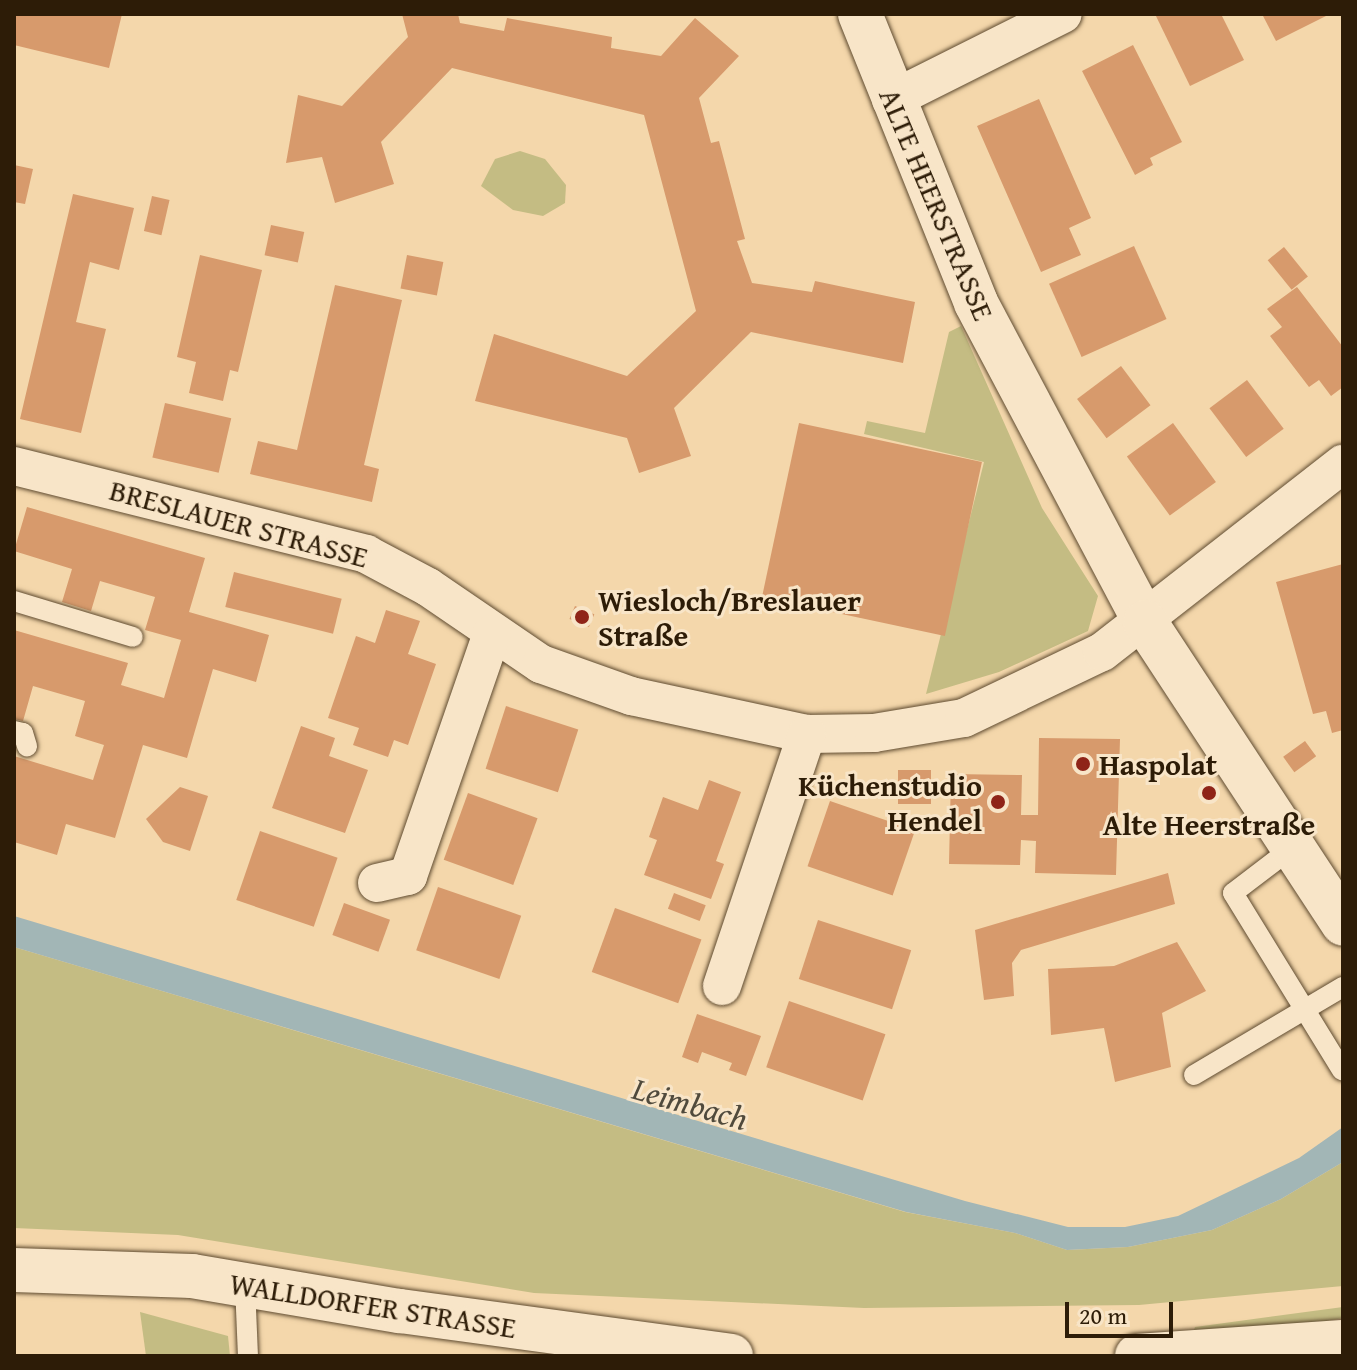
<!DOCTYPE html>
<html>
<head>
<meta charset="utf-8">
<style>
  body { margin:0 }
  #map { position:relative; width:1357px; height:1370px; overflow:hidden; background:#f4d7ab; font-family:"Gentium Book Plus",serif }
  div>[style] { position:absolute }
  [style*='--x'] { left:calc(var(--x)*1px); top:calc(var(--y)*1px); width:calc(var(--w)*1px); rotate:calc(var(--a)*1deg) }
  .green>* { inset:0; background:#c4bc83 }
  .water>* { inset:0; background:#a2b6b6 }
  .building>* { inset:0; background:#d79a6c; transform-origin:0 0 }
  .roads { filter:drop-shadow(0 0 2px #5f4b30) drop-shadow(0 0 2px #5f4b30) }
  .service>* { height:20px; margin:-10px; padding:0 10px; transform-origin:10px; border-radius:10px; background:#f8e5c8 }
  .minor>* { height:38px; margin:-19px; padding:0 19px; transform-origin:19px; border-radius:19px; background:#f8e5c8 }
  .tertiary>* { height:44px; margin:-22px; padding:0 22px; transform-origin:22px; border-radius:22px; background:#f8e5c8 }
  .dots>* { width:22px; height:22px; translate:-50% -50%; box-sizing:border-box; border:4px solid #f8e5c8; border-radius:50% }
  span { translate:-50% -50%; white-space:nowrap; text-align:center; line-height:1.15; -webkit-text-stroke:6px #f8e5c8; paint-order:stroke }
  .street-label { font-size:30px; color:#2d1c07 }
  .poi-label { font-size:30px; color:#2d1c07; font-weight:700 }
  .left { translate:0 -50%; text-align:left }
  .right { translate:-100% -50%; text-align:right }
  .water-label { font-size:32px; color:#504a3c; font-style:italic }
  .frame { position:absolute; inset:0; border:16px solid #2d1c07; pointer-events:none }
  .scale { position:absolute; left:1065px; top:1302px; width:108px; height:36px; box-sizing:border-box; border:4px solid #2d1c07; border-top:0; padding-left:10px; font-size:24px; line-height:28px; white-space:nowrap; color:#2d1c07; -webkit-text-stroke:6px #f8e5c8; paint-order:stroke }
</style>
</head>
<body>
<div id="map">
  <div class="green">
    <i style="clip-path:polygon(520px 151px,545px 159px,566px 185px,565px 203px,543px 216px,513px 210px,481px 186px,495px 159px)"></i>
    <i style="clip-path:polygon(961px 326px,1042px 508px,1098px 596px,1088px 631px,999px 672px,926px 694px,984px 462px,864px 434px,867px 421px,925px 433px,949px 332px)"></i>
    <i style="clip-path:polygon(14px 947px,905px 1212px,1015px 1233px,1067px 1250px,1128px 1247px,1212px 1230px,1281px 1199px,1343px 1162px,1343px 1286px,1139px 1305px,864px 1308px,534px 1293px,178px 1235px,14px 1228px)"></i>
    <i style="clip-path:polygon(1343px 1307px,1343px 1318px,1307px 1325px,1193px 1333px,1195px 1327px)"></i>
    <i style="clip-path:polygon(140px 1312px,228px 1336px,230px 1356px,146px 1356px)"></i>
  </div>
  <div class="water">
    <i style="clip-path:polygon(14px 916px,965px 1201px,1068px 1227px,1125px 1227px,1178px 1216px,1299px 1158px,1343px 1127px,1343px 1162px,1281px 1199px,1212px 1230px,1128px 1247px,1067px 1250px,1015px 1233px,906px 1212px,14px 947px)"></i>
  </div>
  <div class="building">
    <i style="clip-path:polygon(14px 14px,122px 14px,109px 68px,14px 45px)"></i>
    <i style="clip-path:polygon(402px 14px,458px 14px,460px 23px,504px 31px,507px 18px,612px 37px,611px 48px,661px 56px,695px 18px,739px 56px,699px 98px,711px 143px,719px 141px,745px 239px,737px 241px,752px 283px,812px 292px,815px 281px,915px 302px,903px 363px,751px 332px,674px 408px,691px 456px,639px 473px,627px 438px,475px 401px,494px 334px,627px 376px,696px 311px,644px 115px,452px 68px,381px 142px,394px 184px,335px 203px,322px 157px,286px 163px,298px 95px,342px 106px,408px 37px)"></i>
    <i style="clip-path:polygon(1155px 14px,1221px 14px,1244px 60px,1190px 86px)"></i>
    <i style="clip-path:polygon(1262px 14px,1330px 14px,1276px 41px)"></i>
    <i style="clip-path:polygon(1133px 45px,1182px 142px,1150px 158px,1153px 165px,1135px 175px,1082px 71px)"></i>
    <i style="clip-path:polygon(1039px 99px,1091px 218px,1069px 228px,1081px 255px,1041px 272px,977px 126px)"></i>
    <i style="clip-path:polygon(14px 165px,33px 169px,25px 204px,14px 202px)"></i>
    <i style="clip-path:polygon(73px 194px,134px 208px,119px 270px,90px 262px,76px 322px,106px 329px,81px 433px,20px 419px)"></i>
    <i style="left:152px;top:196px;width:18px;height:36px;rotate:13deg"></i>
    <i style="left:271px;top:225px;width:34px;height:31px;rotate:12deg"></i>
    <i style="left:1134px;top:246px;width:80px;height:93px;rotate:66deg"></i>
    <i style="left:1284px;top:247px;width:38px;height:21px;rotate:51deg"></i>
    <i style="clip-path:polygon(200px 255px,262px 270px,238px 372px,230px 370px,223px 401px,189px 393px,196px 362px,177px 357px)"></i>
    <i style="left:407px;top:255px;width:37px;height:34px;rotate:11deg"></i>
    <i style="clip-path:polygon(335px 285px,402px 300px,364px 465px,379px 469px,372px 502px,250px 474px,258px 441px,297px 450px)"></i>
    <i style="clip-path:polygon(1297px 287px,1343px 347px,1343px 387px,1331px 396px,1319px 380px,1309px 387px,1270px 336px,1282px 327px,1267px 309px)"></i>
    <i style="left:1121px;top:366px;width:49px;height:55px;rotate:53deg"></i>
    <i style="left:1247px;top:380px;width:61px;height:47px;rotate:53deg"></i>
    <i style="left:165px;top:403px;width:68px;height:56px;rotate:13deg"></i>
    <i style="left:799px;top:423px;width:187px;height:178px;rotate:12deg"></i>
    <i style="left:1173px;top:423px;width:73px;height:57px;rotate:54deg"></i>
    <i style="clip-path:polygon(27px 507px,205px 558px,189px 612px,269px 635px,256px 682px,213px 669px,187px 758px,143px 745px,115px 838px,66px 824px,57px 855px,14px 842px,14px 756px,93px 780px,104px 745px,75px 736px,85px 701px,33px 686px,23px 721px,14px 719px,14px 630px,128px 663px,121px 685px,164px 698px,181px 640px,145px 630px,155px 597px,100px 581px,91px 611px,62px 602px,72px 569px,14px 551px)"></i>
    <i style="clip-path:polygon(1343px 564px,1343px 730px,1332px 733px,1326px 711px,1313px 714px,1276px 582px)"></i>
    <i style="left:234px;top:572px;width:111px;height:36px;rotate:14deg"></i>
    <i style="left:575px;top:606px;width:21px;height:14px;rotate:23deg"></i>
    <i style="clip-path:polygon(386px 610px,420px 621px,408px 654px,436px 664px,408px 745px,394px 740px,388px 757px,353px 745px,359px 728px,328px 718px,356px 636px,375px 643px)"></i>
    <i style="left:506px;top:706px;width:76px;height:66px;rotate:18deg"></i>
    <i style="clip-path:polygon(301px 726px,335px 738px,329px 756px,368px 770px,345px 833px,272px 808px)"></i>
    <i style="clip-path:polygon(1039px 738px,1120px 739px,1116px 875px,1035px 873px,1036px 841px,1021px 840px,1020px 865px,949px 864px,951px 774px,1022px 775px,1021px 815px,1038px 815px)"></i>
    <i style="left:1305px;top:741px;width:19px;height:27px;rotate:54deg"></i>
    <i style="left:898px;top:770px;width:33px;height:34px"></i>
    <i style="clip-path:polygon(709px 780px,741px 792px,716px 861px,724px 864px,711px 899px,644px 875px,657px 840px,649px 837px,663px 797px,698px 810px)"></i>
    <i style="clip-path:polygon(180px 787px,208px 796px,190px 851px,163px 842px,146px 819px)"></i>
    <i style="left:468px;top:793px;width:74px;height:71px;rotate:20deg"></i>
    <i style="left:830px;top:801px;width:90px;height:69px;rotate:19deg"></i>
    <i style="left:260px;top:831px;width:82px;height:73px;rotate:19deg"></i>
    <i style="clip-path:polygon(1168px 873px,1175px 904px,1021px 950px,1012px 963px,1014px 996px,984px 1000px,975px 930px)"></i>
    <i style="left:438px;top:887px;width:88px;height:67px;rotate:19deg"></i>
    <i style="left:674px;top:893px;width:34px;height:17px;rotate:21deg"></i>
    <i style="left:344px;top:903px;width:49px;height:34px;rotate:20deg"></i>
    <i style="left:615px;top:908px;width:92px;height:68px;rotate:20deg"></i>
    <i style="left:818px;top:920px;width:98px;height:62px;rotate:18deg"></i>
    <i style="clip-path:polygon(1177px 942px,1206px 991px,1162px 1013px,1171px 1067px,1115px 1082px,1104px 1028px,1051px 1035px,1048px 969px,1114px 966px)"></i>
    <i style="left:789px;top:1001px;width:102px;height:70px;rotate:19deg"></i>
    <i style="clip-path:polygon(697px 1014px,761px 1036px,746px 1076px,729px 1070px,732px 1063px,702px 1052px,698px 1063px,682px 1057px)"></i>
  </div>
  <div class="roads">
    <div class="service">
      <i style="--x:14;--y:601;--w:124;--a:16.8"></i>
      <i style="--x:14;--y:731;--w:9;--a:13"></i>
      <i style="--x:23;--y:733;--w:14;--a:73"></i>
      <i style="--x:1292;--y:848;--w:74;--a:142.7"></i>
      <i style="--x:1233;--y:893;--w:208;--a:58.4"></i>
      <i style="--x:1194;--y:1075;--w:173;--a:-30.6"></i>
      <i style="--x:245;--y:1285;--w:71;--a:87.6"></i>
    </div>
    <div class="minor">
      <i style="--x:891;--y:100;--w:192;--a:-26.6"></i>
      <i style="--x:14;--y:466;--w:363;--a:14"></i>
      <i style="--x:366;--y:554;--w:70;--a:28"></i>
      <i style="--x:428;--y:587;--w:137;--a:34.3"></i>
      <i style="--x:541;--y:664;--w:96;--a:19.6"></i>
      <i style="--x:631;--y:696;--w:180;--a:12.2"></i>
      <i style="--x:807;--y:734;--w:67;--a:-0.9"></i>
      <i style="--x:874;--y:733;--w:91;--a:-9.5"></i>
      <i style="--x:964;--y:718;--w:153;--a:-25.6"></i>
      <i style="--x:1102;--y:652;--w:306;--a:-38"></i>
      <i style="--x:377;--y:883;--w:32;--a:-13"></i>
      <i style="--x:408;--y:876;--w:256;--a:-70.9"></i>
      <i style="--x:722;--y:986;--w:266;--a:-71.4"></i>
    </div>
    <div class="tertiary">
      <i style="--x:860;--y:14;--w:311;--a:68.1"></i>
      <i style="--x:976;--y:303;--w:361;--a:62.1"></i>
      <i style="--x:1145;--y:622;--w:361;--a:56.7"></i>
      <i style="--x:14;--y:1270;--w:178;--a:1.9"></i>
      <i style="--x:192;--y:1276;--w:211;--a:9.6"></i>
      <i style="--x:400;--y:1311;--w:334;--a:7.7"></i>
      <i style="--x:1137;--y:1356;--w:206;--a:-3.9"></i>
    </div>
  </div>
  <div class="dots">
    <i style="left:582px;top:617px;background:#8f2418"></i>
    <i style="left:1083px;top:764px;background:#8f2418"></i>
    <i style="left:1209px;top:793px;background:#8f2418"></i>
    <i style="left:998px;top:802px;background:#8f2418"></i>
  </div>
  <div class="street-label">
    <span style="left:937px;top:204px;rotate:67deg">ALTE HEERSTRASSE</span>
    <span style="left:239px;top:523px;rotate:15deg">BRESLAUER STRASSE</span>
    <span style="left:373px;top:1305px;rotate:9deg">WALLDORFER STRASSE</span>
  </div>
  <div class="poi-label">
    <span class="left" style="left:598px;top:617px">Wiesloch/Breslauer<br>Straße</span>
    <span class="left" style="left:1099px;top:764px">Haspolat</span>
    <span class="right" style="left:982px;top:802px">Küchenstudio<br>Hendel</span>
    <span style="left:1209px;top:824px">Alte Heerstraße</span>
  </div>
  <div class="water-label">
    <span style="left:690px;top:1104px;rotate:16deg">Leimbach</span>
  </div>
  <div class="frame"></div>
  <div class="scale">20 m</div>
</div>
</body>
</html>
